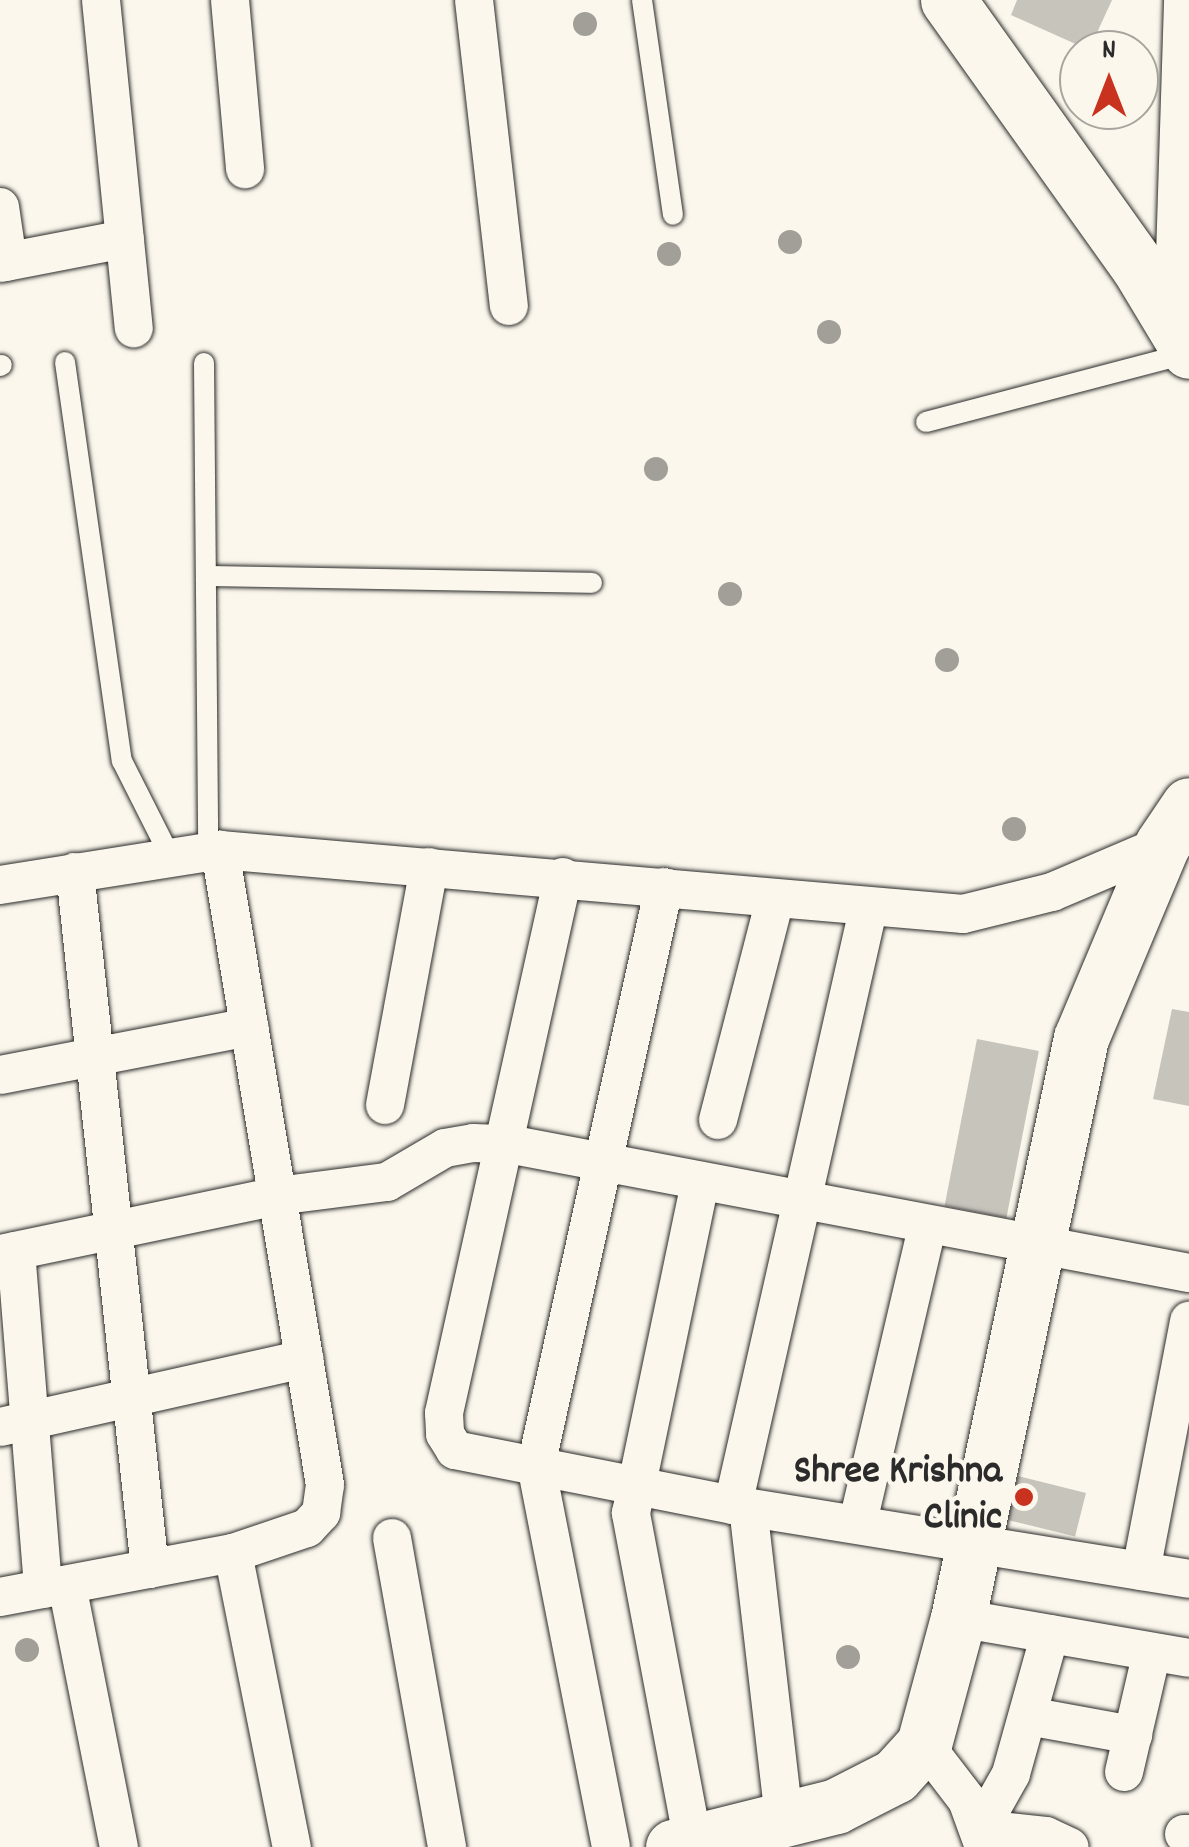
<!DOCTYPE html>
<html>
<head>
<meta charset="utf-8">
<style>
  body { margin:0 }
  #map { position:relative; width:1189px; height:1847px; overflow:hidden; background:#fbf7ec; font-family:Dekko,sans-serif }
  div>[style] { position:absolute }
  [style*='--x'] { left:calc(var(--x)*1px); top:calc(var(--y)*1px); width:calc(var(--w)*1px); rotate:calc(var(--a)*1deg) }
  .building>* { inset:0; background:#c7c4bc; transform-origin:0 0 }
  .roads { filter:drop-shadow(0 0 2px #2b2b2b) drop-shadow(0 0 2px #2b2b2b) }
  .lane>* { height:20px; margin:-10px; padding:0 10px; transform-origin:10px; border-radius:10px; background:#fbf7ec }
  .street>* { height:38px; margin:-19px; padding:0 19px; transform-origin:19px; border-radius:19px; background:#fbf7ec }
  .secondary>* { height:55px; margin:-27.5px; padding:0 27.5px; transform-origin:27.5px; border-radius:27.5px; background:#fbf7ec }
  .trees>* { width:24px; height:24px; margin:-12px; border-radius:50%; background:#a19f98 }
  .dots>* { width:28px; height:28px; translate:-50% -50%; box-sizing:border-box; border:5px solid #fbf7ec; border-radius:50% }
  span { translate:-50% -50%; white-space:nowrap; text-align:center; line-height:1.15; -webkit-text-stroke:9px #fbf7ec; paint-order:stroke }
  .poi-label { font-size:40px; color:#2b2b2b; font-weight:700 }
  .right { translate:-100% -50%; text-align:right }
  .north { position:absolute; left:1059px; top:30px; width:100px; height:100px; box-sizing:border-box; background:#fbf7ec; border:2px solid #a8a59f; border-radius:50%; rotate:0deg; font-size:28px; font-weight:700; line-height:40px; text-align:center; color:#2b2b2b }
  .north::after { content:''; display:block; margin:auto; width:35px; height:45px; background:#c8321e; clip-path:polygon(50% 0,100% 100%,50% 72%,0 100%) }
</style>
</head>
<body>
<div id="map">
  <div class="building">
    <i style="clip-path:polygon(1017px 0,1112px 0,1089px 50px,1011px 15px)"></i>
    <i style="clip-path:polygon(1172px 1009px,1189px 1012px,1189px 1106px,1153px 1099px)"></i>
    <i style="left:977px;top:1039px;width:63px;height:170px;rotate:11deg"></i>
    <i style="left:1018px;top:1476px;width:70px;height:45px;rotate:14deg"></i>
  </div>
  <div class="roads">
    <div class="lane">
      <i style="--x:642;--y:0;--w:217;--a:81.8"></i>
      <i style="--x:65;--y:362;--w:403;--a:81.9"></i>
      <i style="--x:122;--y:761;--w:109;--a:63.2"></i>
      <i style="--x:204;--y:363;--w:489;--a:89.5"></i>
      <i style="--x:0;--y:366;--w:2;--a:-27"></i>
      <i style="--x:926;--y:422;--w:268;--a:-14.7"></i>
      <i style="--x:206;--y:576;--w:386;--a:1"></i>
    </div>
    <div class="street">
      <i style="--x:101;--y:0;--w:330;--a:84.3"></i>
      <i style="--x:230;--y:0;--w:170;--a:84.9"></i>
      <i style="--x:474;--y:0;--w:308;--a:83.5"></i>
      <i style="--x:0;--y:207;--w:55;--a:81.6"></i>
      <i style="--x:0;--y:263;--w:127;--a:-10.9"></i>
      <i style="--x:1173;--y:321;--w:321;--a:-88.2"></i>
      <i style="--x:75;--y:872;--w:701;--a:83.86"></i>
      <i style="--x:563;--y:877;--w:549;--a:102.52"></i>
      <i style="--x:444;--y:1413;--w:21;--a:87"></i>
      <i style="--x:445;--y:1434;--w:19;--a:58"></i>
      <i style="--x:455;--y:1450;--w:283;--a:11.2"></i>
      <i style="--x:733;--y:1505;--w:462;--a:9.2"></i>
      <i style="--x:0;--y:885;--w:223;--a:-9"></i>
      <i style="--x:220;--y:850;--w:746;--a:4.92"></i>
      <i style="--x:963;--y:914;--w:92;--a:-13.9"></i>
      <i style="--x:1052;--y:892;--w:120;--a:-23.1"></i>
      <i style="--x:0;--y:1075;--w:254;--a:-10.9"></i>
      <i style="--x:385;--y:1105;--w:242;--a:-79.5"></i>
      <i style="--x:718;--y:1120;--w:227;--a:-75.5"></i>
      <i style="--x:16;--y:1251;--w:339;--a:85.4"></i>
      <i style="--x:0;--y:1254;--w:283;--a:-11.8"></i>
      <i style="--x:277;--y:1196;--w:111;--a:-7.3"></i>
      <i style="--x:387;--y:1182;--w:67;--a:-30.4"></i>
      <i style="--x:445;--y:1148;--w:28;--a:-10"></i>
      <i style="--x:473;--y:1143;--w:35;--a:2"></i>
      <i style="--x:508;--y:1144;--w:693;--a:10.73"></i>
      <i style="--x:0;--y:1427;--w:312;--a:-12.6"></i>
      <i style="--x:733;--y:1505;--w:610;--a:-77.22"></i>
      <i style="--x:748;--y:1507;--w:314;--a:83.4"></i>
      <i style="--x:858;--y:1522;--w:303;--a:-76.8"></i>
      <i style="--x:392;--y:1538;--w:314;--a:79.9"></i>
      <i style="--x:233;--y:1553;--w:300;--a:78.7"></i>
      <i style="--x:1141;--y:1571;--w:255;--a:-79.1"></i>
      <i style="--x:67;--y:1585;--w:267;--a:78.8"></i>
      <i style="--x:0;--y:1597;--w:237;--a:-10.7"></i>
      <i style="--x:233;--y:1553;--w:78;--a:-18.7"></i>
      <i style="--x:307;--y:1528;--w:21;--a:-47"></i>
      <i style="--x:321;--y:1513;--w:28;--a:-82"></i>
      <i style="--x:325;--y:1485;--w:644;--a:-99.39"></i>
      <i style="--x:958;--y:1618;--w:234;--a:9.8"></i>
      <i style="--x:1050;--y:1634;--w:145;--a:105.6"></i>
      <i style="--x:1011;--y:1774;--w:63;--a:119.4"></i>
      <i style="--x:980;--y:1829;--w:66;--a:6.1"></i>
      <i style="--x:1046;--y:1836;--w:26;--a:25"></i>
      <i style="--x:1028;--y:1716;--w:107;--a:10.3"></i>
      <i style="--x:924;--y:1744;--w:71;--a:52.5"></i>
      <i style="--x:967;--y:1800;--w:47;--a:70"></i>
      <i style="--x:1124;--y:1772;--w:123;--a:-76.9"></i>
      <i style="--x:1184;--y:1834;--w:5;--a:0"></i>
      <i style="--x:693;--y:1842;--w:335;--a:-100.7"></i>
      <i style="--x:631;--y:1513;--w:338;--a:-78.2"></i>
      <i style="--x:611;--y:1847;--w:388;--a:-101.1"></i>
      <i style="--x:536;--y:1466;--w:593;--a:-77.53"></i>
    </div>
    <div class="secondary">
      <i style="--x:948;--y:0;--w:327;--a:54.5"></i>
      <i style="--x:1138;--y:266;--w:99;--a:59"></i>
      <i style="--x:673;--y:1847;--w:168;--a:-14.1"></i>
      <i style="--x:836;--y:1806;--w:66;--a:-27"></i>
      <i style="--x:895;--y:1776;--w:43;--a:-47.8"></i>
      <i style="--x:924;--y:1744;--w:131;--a:-74.9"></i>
      <i style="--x:958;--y:1618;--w:593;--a:-78.03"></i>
      <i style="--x:1081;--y:1038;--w:209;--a:-67.2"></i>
      <i style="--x:1162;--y:845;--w:48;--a:-56"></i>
    </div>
  </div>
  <div class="trees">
    <i style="left:585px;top:24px"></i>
    <i style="left:790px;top:242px"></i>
    <i style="left:669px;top:254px"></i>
    <i style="left:829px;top:332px"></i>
    <i style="left:656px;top:469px"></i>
    <i style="left:730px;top:594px"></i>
    <i style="left:947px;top:660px"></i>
    <i style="left:1014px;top:829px"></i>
    <i style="left:27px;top:1650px"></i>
    <i style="left:848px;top:1657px"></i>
  </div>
  <div class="dots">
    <i style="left:1024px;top:1497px;background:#c8321e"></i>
  </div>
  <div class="poi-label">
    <span class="right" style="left:1002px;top:1497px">Shree Krishna<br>Clinic</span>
  </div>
  <div class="north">N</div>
</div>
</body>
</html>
